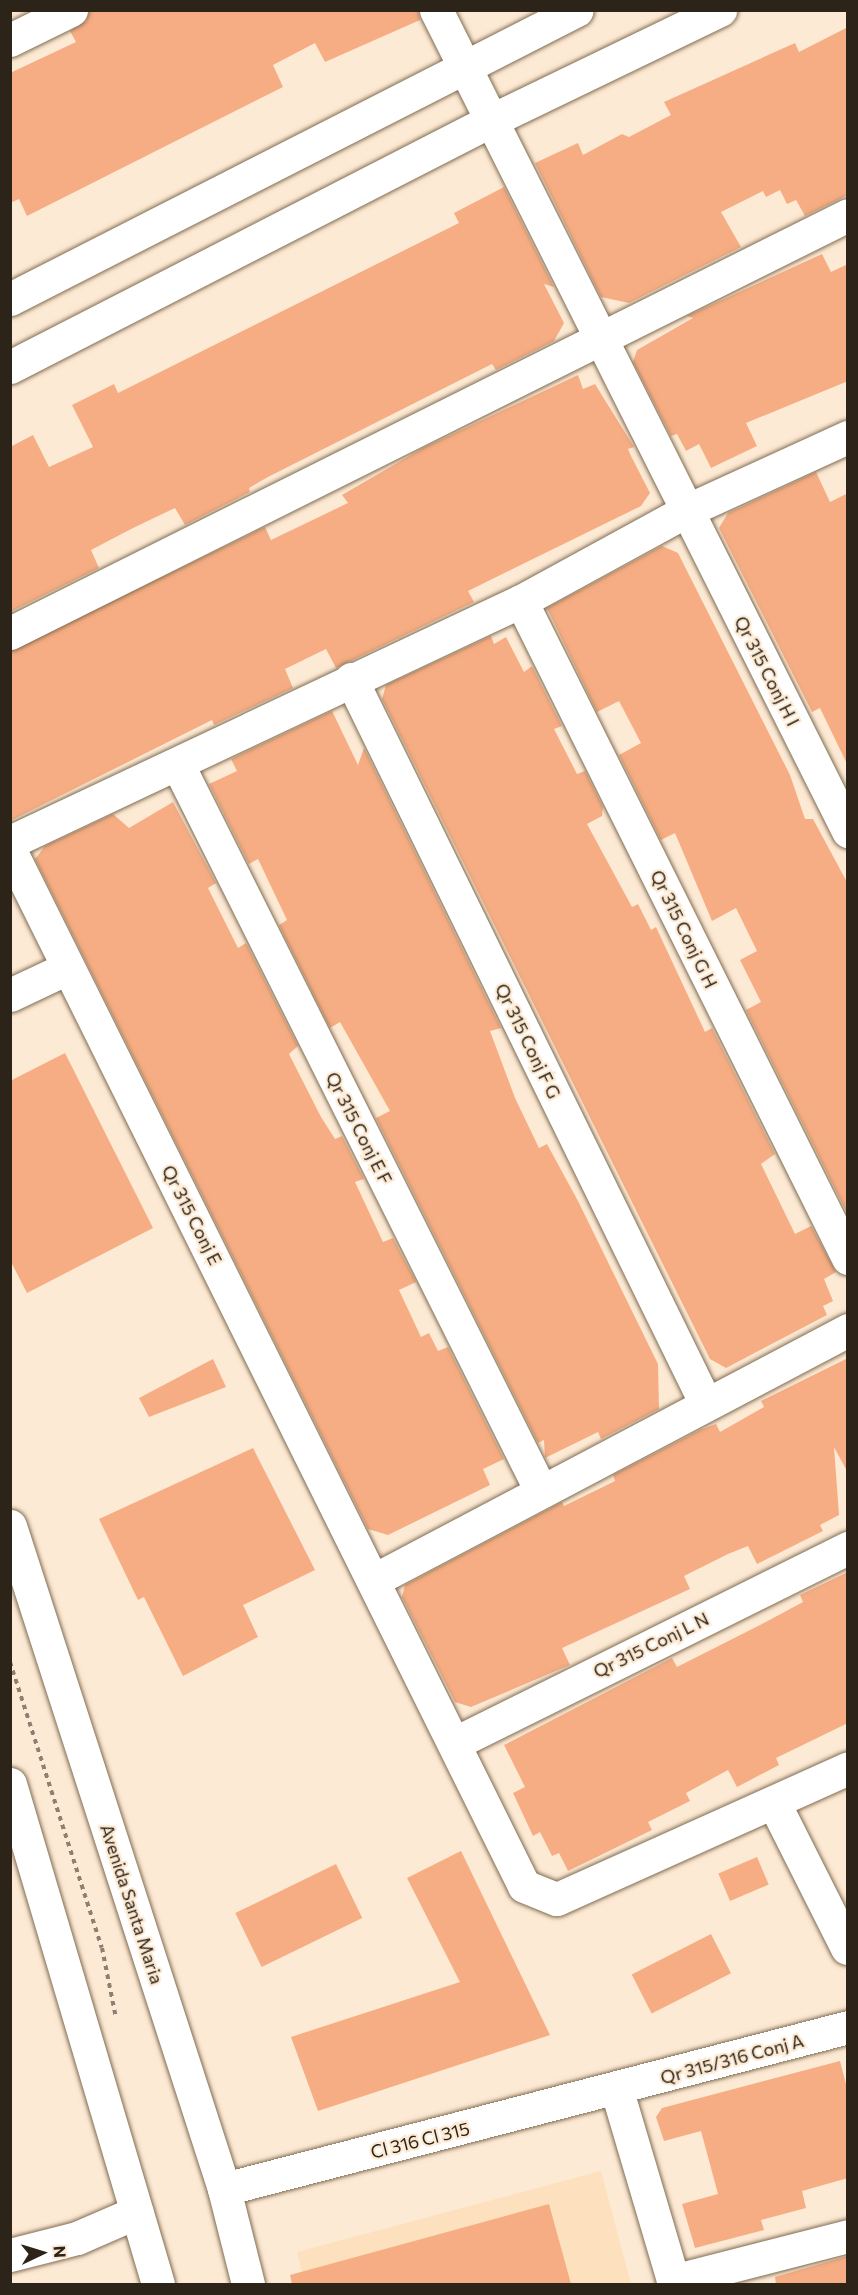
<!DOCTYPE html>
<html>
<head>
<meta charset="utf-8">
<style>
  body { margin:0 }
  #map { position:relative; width:858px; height:2295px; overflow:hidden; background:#fdead4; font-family:Commissioner,sans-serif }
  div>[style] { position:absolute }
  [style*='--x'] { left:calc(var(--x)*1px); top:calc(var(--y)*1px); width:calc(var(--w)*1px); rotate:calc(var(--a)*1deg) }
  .built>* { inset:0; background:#fde0bd }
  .building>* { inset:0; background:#f6ad83; transform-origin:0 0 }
  .path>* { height:4px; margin-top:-2px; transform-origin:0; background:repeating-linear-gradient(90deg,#8d8070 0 4.5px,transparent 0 9px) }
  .roads { filter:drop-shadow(0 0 2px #806c52) drop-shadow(0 0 2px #806c52) }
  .minor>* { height:33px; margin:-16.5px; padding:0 16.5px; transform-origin:16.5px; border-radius:16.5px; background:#fff }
  .major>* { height:33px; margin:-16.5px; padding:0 16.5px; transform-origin:16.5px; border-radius:16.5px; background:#fff }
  span { translate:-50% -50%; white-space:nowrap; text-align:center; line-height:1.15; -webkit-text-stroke:4.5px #fdead4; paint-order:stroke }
  .street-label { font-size:18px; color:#2c2419 }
  .frame { position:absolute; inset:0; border:12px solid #2c2419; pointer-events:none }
  .north { position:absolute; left:12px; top:2223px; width:60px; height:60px; -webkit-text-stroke:4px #fdead4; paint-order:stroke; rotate:86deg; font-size:16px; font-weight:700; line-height:24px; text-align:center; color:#2c2419 }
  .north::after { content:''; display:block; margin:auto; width:21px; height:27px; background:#2c2419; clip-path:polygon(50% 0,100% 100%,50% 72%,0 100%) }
</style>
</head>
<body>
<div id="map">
  <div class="built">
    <i style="clip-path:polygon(601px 2171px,631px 2284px,305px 2284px,297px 2252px)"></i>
  </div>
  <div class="building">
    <i style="clip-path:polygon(90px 10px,418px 10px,420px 20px,325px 62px,315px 43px,273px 65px,283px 87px,27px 216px,19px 199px,10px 203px,10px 73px,76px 42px,70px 31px,86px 21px)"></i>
    <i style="clip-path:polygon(848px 27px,848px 195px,805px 216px,796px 200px,787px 204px,780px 190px,766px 197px,763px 191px,721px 212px,741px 247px,629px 303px,601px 297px,535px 163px,578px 143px,583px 155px,622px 134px,629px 137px,671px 115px,664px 102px,795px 43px,799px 52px)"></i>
    <i style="clip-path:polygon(504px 187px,554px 287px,544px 284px,564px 323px,554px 341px,496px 370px,492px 364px,268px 477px,249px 488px,250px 492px,185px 525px,175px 508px,133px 528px,91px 550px,99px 568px,10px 612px,10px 447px,33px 435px,49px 467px,93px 447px,72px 405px,114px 384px,118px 393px,459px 223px,454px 213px)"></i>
    <i style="clip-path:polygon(822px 254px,831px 272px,848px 264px,848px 381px,746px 423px,757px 446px,711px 468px,699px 444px,686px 451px,677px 434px,671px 436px,633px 362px,637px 350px,693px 318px,687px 316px)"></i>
    <i style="clip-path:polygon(578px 375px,583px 389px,595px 384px,634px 447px,628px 449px,631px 456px,650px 493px,641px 506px,468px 591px,474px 602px,336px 668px,326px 649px,285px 669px,293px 688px,214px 725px,212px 720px,10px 821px,10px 651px,265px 527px,271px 540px,348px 503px,342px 495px,423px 448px)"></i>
    <i style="clip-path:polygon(816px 472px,830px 502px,848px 493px,848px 766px,820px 708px,812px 712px,719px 528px,728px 513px)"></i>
    <i style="clip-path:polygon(662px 546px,678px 553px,790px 775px,805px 819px,813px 819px,848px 884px,848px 1215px,746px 1010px,761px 1002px,740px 960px,757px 951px,736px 908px,712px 921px,675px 833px,661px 840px,619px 755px,641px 743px,619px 701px,597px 712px,547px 608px)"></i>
    <i style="clip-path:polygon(491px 636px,494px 644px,506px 637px,524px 672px,532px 666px,562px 726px,554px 729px,577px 774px,585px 771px,603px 807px,602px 816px,587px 824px,632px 907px,638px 904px,651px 930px,656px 927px,705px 1032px,712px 1028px,775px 1154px,761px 1164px,795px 1234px,811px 1226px,836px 1272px,824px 1279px,833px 1301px,823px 1306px,827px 1315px,726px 1368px,710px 1359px,382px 699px,386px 685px)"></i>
    <i style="clip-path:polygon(332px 711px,358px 765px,364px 748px,501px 1028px,490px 1031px,515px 1098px,539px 1148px,547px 1144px,578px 1201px,658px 1364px,659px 1409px,601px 1439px,598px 1432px,545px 1458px,544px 1440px,538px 1443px,376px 1118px,390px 1111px,340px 1022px,330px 1028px,279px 925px,287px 920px,258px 859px,249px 864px,209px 784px,237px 771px,231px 759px)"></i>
    <i style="clip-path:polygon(173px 802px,216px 883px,208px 888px,238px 948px,246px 943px,298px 1046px,289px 1054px,321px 1117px,335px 1139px,342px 1136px,364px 1179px,355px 1182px,383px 1242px,393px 1238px,416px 1282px,399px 1290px,421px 1337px,429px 1333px,438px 1351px,448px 1347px,504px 1459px,483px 1469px,490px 1485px,388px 1535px,368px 1529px,35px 859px,45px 846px,113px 814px,129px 828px)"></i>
    <i style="clip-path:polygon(65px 1053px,153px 1228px,27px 1293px,10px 1260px,10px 1081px)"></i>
    <i style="clip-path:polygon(848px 1358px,848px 1473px,834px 1447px,839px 1515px,820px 1525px,823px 1531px,757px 1564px,748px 1546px,728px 1554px,684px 1576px,690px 1589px,562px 1648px,570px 1665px,471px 1707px,455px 1702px,402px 1597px,405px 1585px,562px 1502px,564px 1506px,615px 1481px,613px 1475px,700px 1430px,716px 1424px,720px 1432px,764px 1407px,761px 1401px)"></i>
    <i style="clip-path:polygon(213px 1359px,226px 1387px,149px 1417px,139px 1398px)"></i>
    <i style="clip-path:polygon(253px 1448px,315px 1570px,243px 1605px,258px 1637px,183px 1676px,144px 1597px,138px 1600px,99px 1519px)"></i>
    <i style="clip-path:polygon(848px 1572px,848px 1723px,776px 1758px,779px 1765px,737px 1787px,728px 1770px,686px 1793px,690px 1801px,648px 1822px,652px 1830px,568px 1871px,559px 1853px,552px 1856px,540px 1832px,533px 1836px,513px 1793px,525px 1787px,504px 1745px,672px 1658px,677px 1667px,762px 1624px,803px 1602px,800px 1595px)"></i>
    <i style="clip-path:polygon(461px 1851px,550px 2035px,318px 2111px,291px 2037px,460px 1982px,407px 1878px)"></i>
    <i style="left:757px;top:1857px;width:30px;height:42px;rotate:67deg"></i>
    <i style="left:336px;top:1864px;width:60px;height:112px;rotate:64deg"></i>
    <i style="left:711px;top:1934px;width:44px;height:89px;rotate:63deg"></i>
    <i style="clip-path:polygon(840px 2061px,848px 2092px,848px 2178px,802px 2191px,806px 2208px,761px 2220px,764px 2230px,695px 2248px,682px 2204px,718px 2194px,701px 2131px,664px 2141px,656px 2117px,662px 2108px)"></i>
    <i style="clip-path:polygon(549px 2204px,571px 2284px,292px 2284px,290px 2275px)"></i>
    <i style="clip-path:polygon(848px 2256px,848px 2284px,776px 2284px,775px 2277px)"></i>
  </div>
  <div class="path">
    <i style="--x:10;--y:1662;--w:300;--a:72.2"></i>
    <i style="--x:102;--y:1948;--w:71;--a:78.7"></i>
  </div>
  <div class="roads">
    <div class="minor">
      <i style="--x:436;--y:10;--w:919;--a:63.35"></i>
      <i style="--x:10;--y:40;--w:68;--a:-26.2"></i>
      <i style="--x:10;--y:299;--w:636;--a:-27.01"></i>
      <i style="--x:10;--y:367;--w:537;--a:-27.14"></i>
      <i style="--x:488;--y:122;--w:258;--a:-25.8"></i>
      <i style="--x:521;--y:601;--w:734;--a:63.54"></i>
      <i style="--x:10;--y:633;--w:936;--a:-26.51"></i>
      <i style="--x:351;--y:679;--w:805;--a:63.91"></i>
      <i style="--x:179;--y:767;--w:807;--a:63.43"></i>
      <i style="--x:10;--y:842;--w:565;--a:-25.25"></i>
      <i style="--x:521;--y:601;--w:188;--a:-28.6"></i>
      <i style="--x:686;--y:511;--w:178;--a:-24.6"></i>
      <i style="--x:10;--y:850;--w:1156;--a:63.61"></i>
      <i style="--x:524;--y:1886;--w:35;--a:22"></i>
      <i style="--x:557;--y:1899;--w:319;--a:-24.2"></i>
      <i style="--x:10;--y:995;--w:63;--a:-25.3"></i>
      <i style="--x:376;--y:1579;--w:534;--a:-27.81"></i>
      <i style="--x:455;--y:1743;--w:439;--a:-26.4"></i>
      <i style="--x:775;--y:1805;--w:160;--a:63.3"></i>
      <i style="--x:617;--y:2091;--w:201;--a:73.5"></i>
      <i style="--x:224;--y:2189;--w:645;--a:-14.55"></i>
      <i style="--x:10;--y:2255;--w:69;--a:-14.2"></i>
      <i style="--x:77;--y:2238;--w:65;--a:-23.4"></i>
      <i style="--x:673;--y:2281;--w:181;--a:-14.4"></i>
    </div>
    <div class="major">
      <i style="--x:10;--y:1526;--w:697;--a:72.11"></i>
      <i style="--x:224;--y:2189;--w:98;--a:75.8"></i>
      <i style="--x:10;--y:1784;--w:521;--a:73.51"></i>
    </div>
  </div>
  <div class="street-label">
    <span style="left:767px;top:671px;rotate:63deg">Qr 315 Conj H I</span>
    <span style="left:684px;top:929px;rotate:64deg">Qr 315 Conj G H</span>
    <span style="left:528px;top:1041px;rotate:64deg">Qr 315 Conj F G</span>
    <span style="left:359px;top:1128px;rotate:63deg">Qr 315 Conj E F</span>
    <span style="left:192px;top:1215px;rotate:63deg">Qr 315 Conj E</span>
    <span style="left:651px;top:1645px;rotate:-26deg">Qr 315 Conj L N</span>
    <span style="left:132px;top:1904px;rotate:72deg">Avenida Santa Maria</span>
    <span style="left:732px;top:2059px;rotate:-15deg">Qr 315/316 Conj A</span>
    <span style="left:420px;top:2140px;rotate:-14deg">Cl 316 Cl 315</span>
  </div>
  <div class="frame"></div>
  <div class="north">N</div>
</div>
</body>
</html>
